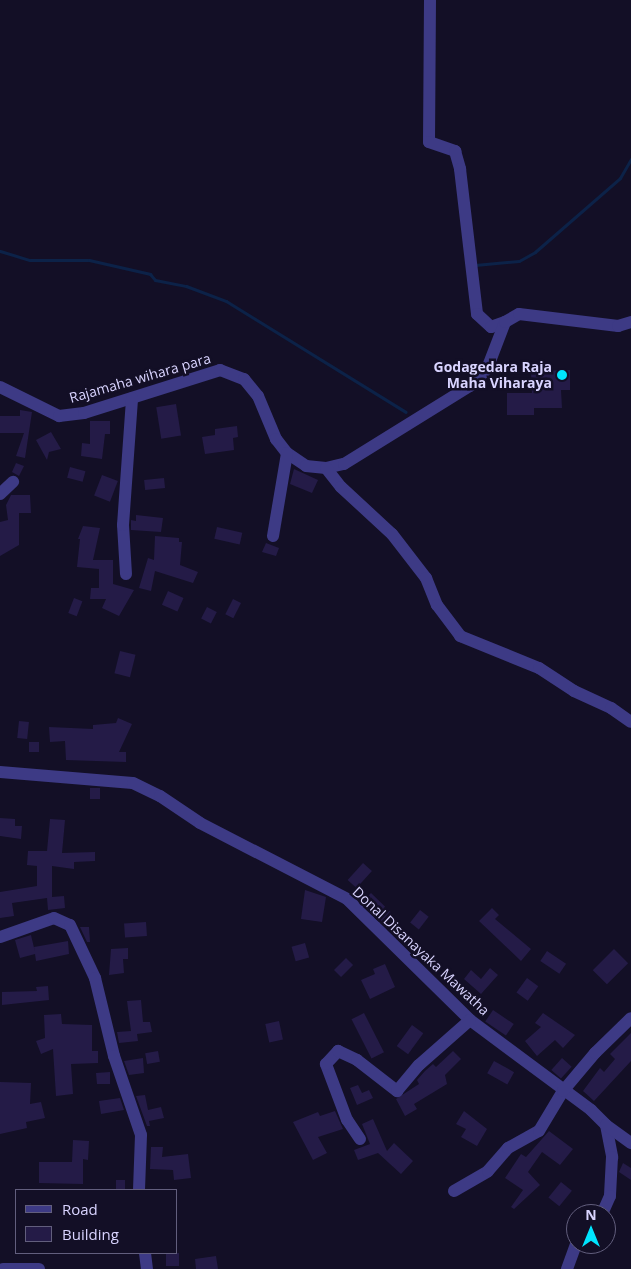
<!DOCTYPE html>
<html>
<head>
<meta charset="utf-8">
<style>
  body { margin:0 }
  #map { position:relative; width:631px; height:1269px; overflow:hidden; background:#130f26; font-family:"Open Sans",sans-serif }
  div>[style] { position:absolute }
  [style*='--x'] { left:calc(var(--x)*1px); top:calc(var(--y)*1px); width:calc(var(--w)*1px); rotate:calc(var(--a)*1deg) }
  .stream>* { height:3px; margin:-1.5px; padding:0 1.5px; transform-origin:1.5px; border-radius:1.5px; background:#0c2248 }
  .building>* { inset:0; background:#241b47; transform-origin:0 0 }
  .street>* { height:12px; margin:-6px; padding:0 6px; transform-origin:6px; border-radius:6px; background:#3d3a85 }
  .dots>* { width:14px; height:14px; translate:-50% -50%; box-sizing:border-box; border:2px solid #130f26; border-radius:50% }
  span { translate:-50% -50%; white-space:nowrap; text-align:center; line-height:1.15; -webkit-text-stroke:5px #130f26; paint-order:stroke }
  .poi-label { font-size:14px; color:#d9d4ff; font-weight:700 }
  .right { translate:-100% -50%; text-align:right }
  .street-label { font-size:14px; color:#d9d4ff }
  .legend { position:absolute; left:15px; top:1189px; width:162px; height:65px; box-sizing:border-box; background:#130f26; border:1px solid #625e7d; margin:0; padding:6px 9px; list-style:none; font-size:15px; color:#d9d4ff }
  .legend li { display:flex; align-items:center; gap:10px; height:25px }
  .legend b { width:25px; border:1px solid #625e7d }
  .north { position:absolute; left:566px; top:1204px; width:50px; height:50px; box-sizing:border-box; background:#130f26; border:1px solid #625e7d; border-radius:50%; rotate:0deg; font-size:14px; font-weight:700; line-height:20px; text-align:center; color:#d9d4ff }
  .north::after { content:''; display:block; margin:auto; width:18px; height:22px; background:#00e5ff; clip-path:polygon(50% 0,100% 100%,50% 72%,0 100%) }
</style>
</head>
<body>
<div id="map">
  <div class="stream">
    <i style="--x:0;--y:251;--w:31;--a:17"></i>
    <i style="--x:30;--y:260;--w:59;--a:0"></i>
    <i style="--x:89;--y:260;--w:63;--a:12.9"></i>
    <i style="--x:150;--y:274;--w:8;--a:50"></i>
    <i style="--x:155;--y:280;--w:32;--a:11"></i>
    <i style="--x:186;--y:286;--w:43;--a:20.6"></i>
    <i style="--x:226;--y:301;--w:211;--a:31.7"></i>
    <i style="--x:475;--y:265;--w:44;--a:-5.2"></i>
    <i style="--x:519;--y:261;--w:18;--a:-29"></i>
    <i style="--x:535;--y:252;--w:113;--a:-41"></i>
    <i style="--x:620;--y:178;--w:22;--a:-60"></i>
  </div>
  <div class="building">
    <i style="clip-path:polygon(570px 370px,570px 390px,561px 390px,562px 408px,534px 408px,534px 415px,507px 415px,507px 393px,532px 393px,531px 371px)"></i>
    <i style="left:176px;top:404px;width:32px;height:20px;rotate:81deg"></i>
    <i style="clip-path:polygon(20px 410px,32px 412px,25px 458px,16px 456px,24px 433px,0 433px,0 416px,20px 416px)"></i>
    <i style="clip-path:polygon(90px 421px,110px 421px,110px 434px,105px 434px,102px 459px,81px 456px,82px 443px,90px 444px)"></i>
    <i style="clip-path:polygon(237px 426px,238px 437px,233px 438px,234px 450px,205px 454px,202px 437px,215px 435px,215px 429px)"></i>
    <i style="clip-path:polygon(51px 432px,61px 449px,49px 452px,47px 460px,36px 440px)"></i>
    <i style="clip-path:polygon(16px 463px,24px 466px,19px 476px,12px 472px)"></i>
    <i style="left:70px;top:467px;width:16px;height:11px;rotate:15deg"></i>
    <i style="clip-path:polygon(294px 469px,318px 480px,312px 493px,290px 484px)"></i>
    <i style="left:102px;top:475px;width:17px;height:22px;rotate:21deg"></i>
    <i style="left:164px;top:478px;width:10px;height:20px;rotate:84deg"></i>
    <i style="clip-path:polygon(11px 495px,30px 495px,31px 513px,19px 513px,19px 545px,0 556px,0 522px,8px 520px,6px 505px)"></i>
    <i style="clip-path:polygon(136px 515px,163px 518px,161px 532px,131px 530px,131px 520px,136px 521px)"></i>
    <i style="clip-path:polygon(83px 526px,100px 528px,93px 560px,113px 560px,113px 584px,134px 590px,119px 616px,102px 608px,106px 599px,90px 599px,91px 588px,99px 588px,99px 569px,77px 567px,80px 539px,78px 539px)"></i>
    <i style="left:217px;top:527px;width:26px;height:12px;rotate:13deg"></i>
    <i style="clip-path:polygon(155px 536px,179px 538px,179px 542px,182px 542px,180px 565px,198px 572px,193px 583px,155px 571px,151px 591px,139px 588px,148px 558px,154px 560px)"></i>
    <i style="clip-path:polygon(266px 543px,279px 548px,276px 556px,262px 552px)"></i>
    <i style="left:168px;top:591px;width:17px;height:15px;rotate:24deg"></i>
    <i style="left:74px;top:598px;width:9px;height:16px;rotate:21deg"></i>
    <i style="left:233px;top:599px;width:9px;height:17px;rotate:27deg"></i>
    <i style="left:207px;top:607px;width:11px;height:13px;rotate:27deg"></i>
    <i style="left:120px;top:651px;width:16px;height:23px;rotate:14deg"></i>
    <i style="clip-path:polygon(118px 718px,132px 724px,119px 752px,126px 752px,126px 762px,66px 760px,65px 741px,50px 742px,49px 727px,93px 729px,93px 725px,116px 723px)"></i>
    <i style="left:19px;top:721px;width:10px;height:17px;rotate:6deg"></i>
    <i style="left:29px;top:742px;width:10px;height:10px"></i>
    <i style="left:90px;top:788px;width:10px;height:11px"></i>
    <i style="clip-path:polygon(0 818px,15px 819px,15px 826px,22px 826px,21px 839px,0 836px)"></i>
    <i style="clip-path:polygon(50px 819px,65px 820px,62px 853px,95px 852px,95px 861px,74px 862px,74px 869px,52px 866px,52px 897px,64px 896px,65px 908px,48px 910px,47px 898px,12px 903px,14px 916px,0 918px,0 892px,37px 886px,37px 866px,27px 865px,28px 851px,47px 851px)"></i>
    <i style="left:363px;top:863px;width:12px;height:23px;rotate:42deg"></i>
    <i style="clip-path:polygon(305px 890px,326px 897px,322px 922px,301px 919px)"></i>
    <i style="left:371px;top:893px;width:28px;height:13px;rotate:44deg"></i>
    <i style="clip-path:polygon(492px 908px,499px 915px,495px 919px,531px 949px,521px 961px,479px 921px)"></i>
    <i style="left:420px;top:910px;width:11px;height:16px;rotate:38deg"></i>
    <i style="left:146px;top:922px;width:14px;height:22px;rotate:86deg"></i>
    <i style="clip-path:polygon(80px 927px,89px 927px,90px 942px,87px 942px)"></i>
    <i style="clip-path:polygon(31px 935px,35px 952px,34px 947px,68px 941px,69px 954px,36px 961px,35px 954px,20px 958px,15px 940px)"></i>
    <i style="left:305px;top:943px;width:15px;height:14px;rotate:74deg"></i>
    <i style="clip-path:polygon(128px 948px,128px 959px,123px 959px,124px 973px,109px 975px,111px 949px)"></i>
    <i style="left:614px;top:949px;width:20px;height:30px;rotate:45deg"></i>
    <i style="left:547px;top:951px;width:23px;height:12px;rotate:34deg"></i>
    <i style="left:346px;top:958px;width:10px;height:17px;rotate:45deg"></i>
    <i style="clip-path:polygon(385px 964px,395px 987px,370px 999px,361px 980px,375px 974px,373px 969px)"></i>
    <i style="clip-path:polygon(490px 968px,498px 975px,481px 994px,464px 979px,471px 970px,481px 979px)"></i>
    <i style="left:527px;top:978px;width:14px;height:18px;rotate:36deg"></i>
    <i style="clip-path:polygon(48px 986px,49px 1000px,2px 1005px,2px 992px,37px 991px,36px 987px)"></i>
    <i style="clip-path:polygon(141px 1000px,143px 1022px,150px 1022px,152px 1032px,137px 1034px,138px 1041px,119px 1043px,117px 1032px,131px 1031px,127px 1001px)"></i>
    <i style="left:493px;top:1010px;width:25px;height:14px;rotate:34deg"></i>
    <i style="left:364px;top:1013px;width:44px;height:14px;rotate:63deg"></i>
    <i style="clip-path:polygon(543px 1013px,575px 1035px,563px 1048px,555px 1040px,537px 1056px,525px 1041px,541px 1027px,535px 1023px)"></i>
    <i style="clip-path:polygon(61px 1014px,62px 1024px,92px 1025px,92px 1051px,98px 1051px,98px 1063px,71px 1064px,73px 1094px,56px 1096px,53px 1049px,41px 1054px,36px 1041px,45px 1038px,44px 1015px)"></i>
    <i style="left:279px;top:1021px;width:19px;height:14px;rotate:78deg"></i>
    <i style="left:412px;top:1025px;width:14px;height:26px;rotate:36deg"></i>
    <i style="clip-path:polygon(631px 1033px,631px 1061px,594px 1101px,583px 1091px,600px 1068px,604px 1072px,615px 1059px,610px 1054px)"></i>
    <i style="left:158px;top:1051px;width:11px;height:13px;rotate:80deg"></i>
    <i style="clip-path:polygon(453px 1051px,461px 1059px,445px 1075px,447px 1084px,414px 1104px,417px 1109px,405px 1116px,396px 1099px,419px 1084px,417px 1080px,425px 1071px,433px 1064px,436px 1067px)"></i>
    <i style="clip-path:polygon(143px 1058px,144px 1073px,129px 1075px,124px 1061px)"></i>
    <i style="left:562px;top:1058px;width:13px;height:16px;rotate:42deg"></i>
    <i style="left:494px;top:1061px;width:23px;height:14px;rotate:29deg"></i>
    <i style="clip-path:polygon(110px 1072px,110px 1084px,97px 1084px,96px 1073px)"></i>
    <i style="clip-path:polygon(0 1082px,31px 1083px,30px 1104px,41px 1102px,45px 1118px,26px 1122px,27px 1128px,0 1134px)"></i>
    <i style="clip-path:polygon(358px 1085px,362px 1093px,369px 1090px,373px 1098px,357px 1105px,350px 1088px)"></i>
    <i style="clip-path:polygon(145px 1095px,148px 1110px,161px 1107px,164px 1118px,149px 1121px,150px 1126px,147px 1126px,136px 1096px)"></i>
    <i style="clip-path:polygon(120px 1098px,124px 1110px,101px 1114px,99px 1101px)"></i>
    <i style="clip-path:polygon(335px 1111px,343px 1129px,318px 1137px,327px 1153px,313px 1160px,293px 1122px,318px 1112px,320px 1116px)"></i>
    <i style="clip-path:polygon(464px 1111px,487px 1129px,477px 1146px,461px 1137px,466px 1129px,456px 1124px)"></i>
    <i style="clip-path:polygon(373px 1119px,387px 1151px,394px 1143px,413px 1161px,401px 1174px,378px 1153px,358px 1160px,354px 1150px,370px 1144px,362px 1124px)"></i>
    <i style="clip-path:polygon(549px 1131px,573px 1149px,560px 1165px,542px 1152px,528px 1172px,540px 1185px,514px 1209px,511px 1207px,523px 1190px,505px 1178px,521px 1154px,526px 1157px)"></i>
    <i style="clip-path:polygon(73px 1140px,89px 1141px,88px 1160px,83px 1159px,83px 1184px,39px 1183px,39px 1162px,72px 1162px)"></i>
    <i style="clip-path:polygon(151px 1147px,163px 1147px,162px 1157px,188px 1154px,191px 1178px,174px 1180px,173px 1170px,150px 1169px)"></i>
    <i style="clip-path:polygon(623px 1163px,631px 1168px,631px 1180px,619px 1172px)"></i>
    <i style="left:116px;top:1180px;width:9px;height:10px"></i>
    <i style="left:561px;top:1182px;width:14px;height:20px;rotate:39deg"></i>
    <i style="left:166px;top:1253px;width:13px;height:13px"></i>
    <i style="clip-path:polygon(216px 1256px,218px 1269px,196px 1269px,195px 1259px)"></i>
  </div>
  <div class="street">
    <i style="--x:430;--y:0;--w:142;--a:90.4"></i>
    <i style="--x:429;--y:142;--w:28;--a:19"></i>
    <i style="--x:455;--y:151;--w:19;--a:74"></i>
    <i style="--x:460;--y:169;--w:146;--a:83.3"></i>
    <i style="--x:477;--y:314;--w:19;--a:43"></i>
    <i style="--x:491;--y:327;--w:15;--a:-20"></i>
    <i style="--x:0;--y:387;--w:66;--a:26.2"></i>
    <i style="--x:59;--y:416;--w:25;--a:-7"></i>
    <i style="--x:84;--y:413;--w:143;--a:-17.5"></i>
    <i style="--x:220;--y:370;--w:26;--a:21"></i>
    <i style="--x:244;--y:379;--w:22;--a:51"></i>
    <i style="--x:258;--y:396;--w:47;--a:67.3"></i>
    <i style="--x:276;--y:439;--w:18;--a:52"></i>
    <i style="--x:287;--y:453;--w:23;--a:34"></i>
    <i style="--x:306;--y:466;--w:20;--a:6"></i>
    <i style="--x:326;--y:468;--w:18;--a:-13"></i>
    <i style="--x:344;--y:464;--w:148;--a:-31.8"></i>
    <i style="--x:470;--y:386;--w:24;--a:-45"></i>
    <i style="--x:487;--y:369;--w:50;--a:-69"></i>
    <i style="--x:505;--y:322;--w:16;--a:-30"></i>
    <i style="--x:519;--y:314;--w:100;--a:6.9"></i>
    <i style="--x:618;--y:326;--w:14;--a:-17"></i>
    <i style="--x:326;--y:468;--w:24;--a:52"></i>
    <i style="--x:341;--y:487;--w:69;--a:42.7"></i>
    <i style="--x:392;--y:534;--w:56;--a:52.3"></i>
    <i style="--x:426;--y:578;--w:29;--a:68"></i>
    <i style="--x:437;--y:605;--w:39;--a:53"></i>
    <i style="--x:460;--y:636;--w:85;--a:22.1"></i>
    <i style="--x:539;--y:668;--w:42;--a:33.3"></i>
    <i style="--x:574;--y:691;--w:41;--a:24.7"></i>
    <i style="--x:611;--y:708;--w:24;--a:35"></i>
    <i style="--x:0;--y:494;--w:18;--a:-43"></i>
    <i style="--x:273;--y:536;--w:84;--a:-80.4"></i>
    <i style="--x:126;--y:574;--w:49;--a:-93.5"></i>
    <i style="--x:123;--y:525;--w:127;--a:-85.9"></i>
    <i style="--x:0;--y:772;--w:133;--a:4.7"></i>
    <i style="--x:133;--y:783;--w:30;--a:26"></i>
    <i style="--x:160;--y:796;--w:48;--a:34"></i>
    <i style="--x:200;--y:823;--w:165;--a:27.3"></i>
    <i style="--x:347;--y:899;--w:173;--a:44.5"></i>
    <i style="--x:470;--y:1020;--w:151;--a:36.6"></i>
    <i style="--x:591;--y:1110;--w:21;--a:45"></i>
    <i style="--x:606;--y:1125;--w:33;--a:79"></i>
    <i style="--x:612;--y:1157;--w:39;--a:93"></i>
    <i style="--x:610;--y:1196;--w:20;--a:114"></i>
    <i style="--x:0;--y:937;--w:57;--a:-19.4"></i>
    <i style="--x:54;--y:918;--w:17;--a:24"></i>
    <i style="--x:70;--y:925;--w:59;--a:64.7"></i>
    <i style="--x:95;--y:978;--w:80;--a:76.3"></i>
    <i style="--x:114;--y:1056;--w:83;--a:71.1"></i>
    <i style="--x:141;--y:1135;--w:55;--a:92.1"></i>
    <i style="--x:606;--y:1125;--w:31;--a:36"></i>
    <i style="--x:360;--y:1139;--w:23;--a:-124"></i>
    <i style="--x:347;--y:1120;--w:60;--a:-110.6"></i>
    <i style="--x:326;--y:1064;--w:18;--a:-47"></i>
    <i style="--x:338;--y:1051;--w:21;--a:25"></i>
    <i style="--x:357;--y:1060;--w:51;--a:37.8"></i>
    <i style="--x:397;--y:1091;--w:34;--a:-50"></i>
    <i style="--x:419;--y:1065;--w:68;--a:-41.4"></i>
    <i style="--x:454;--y:1191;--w:39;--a:-30"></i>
    <i style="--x:488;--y:1171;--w:30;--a:-49"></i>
    <i style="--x:508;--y:1148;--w:35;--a:-29"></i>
    <i style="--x:539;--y:1131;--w:47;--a:-59"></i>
    <i style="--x:563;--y:1091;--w:50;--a:-49.9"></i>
    <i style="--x:595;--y:1053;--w:50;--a:-44.2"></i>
    <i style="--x:145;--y:1253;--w:16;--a:83"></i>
    <i style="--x:3;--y:1269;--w:36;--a:0"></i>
    <i style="--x:567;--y:1269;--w:27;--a:-70"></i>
  </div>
  <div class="dots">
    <i style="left:562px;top:375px;background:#00e5ff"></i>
  </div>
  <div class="poi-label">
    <span class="right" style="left:552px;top:375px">Godagedara Raja<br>Maha Viharaya</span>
  </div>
  <div class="street-label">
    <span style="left:140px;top:378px;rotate:-16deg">Rajamaha wihara para</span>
    <span style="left:421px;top:951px;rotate:43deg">Donal Disanayaka Mawatha</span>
  </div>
  <ul class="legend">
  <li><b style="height:6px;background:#3d3a85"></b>Road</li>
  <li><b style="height:14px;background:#241b47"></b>Building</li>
  </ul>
  <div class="north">N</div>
</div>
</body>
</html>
